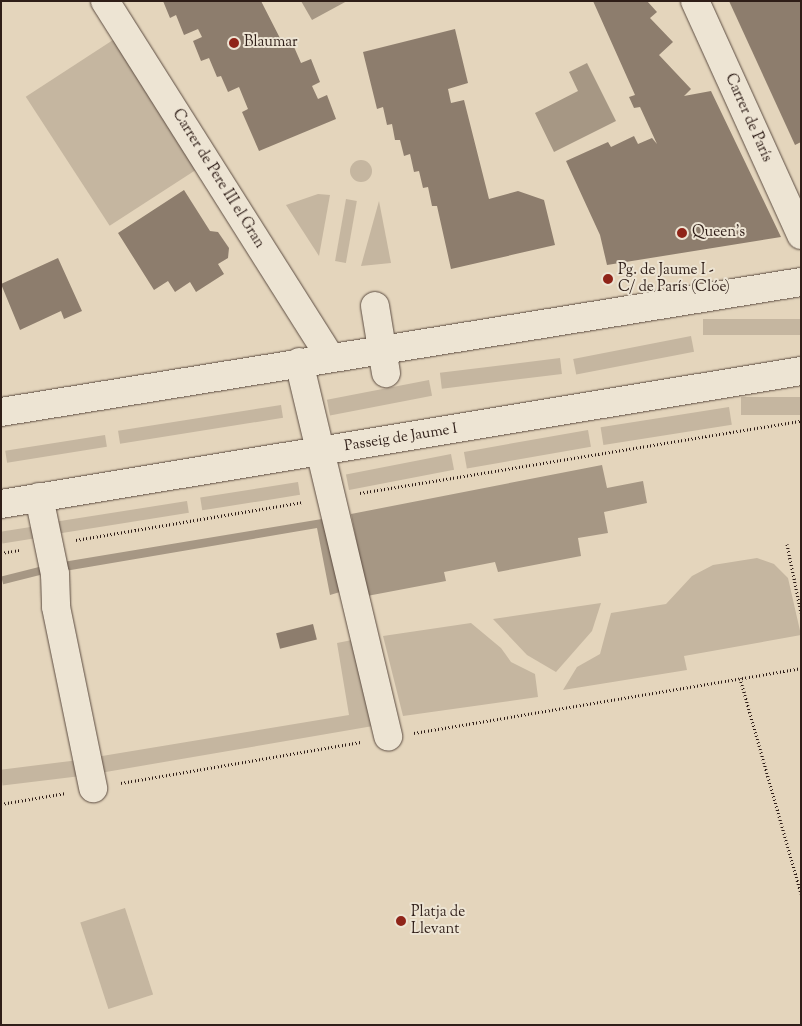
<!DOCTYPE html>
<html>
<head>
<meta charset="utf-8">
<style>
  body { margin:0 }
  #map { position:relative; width:802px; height:1026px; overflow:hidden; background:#e4d5bc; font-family:"Sorts Mill Goudy",serif }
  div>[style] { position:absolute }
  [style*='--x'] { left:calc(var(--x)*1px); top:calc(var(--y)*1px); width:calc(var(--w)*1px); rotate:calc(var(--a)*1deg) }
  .green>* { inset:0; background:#c5b6a0; transform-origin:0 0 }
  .round { border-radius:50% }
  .water>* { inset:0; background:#a69784; transform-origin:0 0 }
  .building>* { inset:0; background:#8d7d6d; transform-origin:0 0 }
  .path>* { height:3px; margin-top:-1.5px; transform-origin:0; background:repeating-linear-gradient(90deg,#2f1e18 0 1px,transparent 0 3.5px) }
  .roads { filter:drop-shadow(0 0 1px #5c4c41) drop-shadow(0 0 1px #5c4c41) }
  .minor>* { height:28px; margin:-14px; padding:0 14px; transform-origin:14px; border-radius:14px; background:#ede4d3 }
  .dots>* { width:14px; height:14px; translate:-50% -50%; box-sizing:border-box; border:2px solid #ede4d3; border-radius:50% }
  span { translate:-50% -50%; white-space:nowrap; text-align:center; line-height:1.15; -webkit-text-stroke:4px #ede4d3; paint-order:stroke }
  .poi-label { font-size:15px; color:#2f1e18 }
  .left { translate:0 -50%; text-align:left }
  .street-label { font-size:15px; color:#2f1e18 }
  .frame { position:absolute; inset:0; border:2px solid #2f1e18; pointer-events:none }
</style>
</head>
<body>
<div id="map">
  <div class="green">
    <i style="left:113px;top:40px;width:154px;height:104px;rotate:57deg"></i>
    <i class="round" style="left:350px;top:160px;width:22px;height:22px"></i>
    <i style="clip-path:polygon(318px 194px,330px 195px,319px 256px,286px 205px)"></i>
    <i style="left:346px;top:199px;width:11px;height:63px;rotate:10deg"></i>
    <i style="clip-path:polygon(379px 201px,391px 263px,361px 266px)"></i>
    <i style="left:801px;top:319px;width:16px;height:98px;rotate:90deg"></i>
    <i style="left:691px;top:336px;width:16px;height:120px;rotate:79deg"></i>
    <i style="left:560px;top:358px;width:16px;height:121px;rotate:83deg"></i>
    <i style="left:429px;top:380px;width:16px;height:104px;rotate:79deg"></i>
    <i style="left:801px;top:397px;width:18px;height:60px;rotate:90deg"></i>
    <i style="left:281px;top:405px;width:13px;height:165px;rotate:81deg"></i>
    <i style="left:729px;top:407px;width:18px;height:130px;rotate:81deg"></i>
    <i style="left:588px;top:430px;width:17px;height:126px;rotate:80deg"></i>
    <i style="left:105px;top:435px;width:12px;height:101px;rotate:81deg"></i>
    <i style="left:451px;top:454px;width:16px;height:107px;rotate:79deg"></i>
    <i style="left:298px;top:482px;width:13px;height:99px;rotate:81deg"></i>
    <i style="left:187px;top:501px;width:12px;height:130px;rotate:81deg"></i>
    <i style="left:43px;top:525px;width:12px;height:43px;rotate:81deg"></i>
    <i style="clip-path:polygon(757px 558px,774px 564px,788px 578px,801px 635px,684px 656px,687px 670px,563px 690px,577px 667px,600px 654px,611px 613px,666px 604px,692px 576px,713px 565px)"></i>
    <i style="clip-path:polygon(601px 603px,592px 631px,556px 672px,527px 655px,493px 619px)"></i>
    <i style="clip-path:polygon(471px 623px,501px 648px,511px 662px,535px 674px,538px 697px,403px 716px,383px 636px)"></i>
    <i style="clip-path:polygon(357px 639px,373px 726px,100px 773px,96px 757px,349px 715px,337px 643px)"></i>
    <i style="left:79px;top:760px;width:16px;height:79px;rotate:83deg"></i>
    <i style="left:125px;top:908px;width:91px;height:47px;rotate:72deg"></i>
  </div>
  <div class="water">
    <i style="clip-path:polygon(301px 1px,347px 1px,312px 20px)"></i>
    <i style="clip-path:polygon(587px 63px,616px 121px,554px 152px,535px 113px,578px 91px,569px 72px)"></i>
    <i style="clip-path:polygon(602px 465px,607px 488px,643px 481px,647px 503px,604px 512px,608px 533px,578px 538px,581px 556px,498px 572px,495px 562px,444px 572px,446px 581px,367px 596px,351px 514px)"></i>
    <i style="clip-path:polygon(322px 519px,340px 592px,330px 595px,317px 528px,65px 571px,63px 562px)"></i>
    <i style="left:43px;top:566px;width:8px;height:43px;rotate:76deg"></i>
  </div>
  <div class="building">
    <i style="clip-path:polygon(163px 1px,261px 1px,283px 44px,291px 40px,301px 63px,311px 59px,320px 82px,312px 86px,318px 99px,327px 95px,336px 119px,259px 151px,242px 112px,248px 109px,239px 87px,228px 92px,221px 76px,217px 77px,209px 58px,201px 61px,193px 41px,202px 37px,198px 29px,184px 35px,176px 15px,170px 18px)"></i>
    <i style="clip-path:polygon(593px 1px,647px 1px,657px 12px,650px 18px,673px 42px,659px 55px,691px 89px,684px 96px,711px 91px,781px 237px,607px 265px,600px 235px,566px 161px,608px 142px,611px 147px,634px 136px,638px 144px,652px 138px,657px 144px,640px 107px,634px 108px,629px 97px,635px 95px)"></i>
    <i style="clip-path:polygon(729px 1px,801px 1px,801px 142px,795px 145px)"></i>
    <i style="clip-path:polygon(455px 29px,468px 83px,448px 89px,451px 103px,464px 100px,489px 199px,518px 191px,544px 200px,555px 245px,451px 269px,437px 206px,432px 206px,428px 187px,423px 188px,419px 171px,414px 172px,410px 154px,404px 156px,400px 140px,395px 140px,392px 124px,387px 125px,383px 107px,377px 109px,363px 52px)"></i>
    <i style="clip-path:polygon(184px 190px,210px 231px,218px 232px,229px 248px,228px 258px,218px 264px,224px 274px,196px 292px,190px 282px,175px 292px,168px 281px,154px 290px,118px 233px)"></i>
    <i style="clip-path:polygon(58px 258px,82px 311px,64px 319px,61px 311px,20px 330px,1px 284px)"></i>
    <i style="left:313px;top:624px;width:16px;height:38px;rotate:76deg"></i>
  </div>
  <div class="path">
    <i style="--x:360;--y:493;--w:447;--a:-9.3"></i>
    <i style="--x:76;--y:540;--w:231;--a:-9.5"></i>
    <i style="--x:787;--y:544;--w:70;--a:78.5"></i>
    <i style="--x:1;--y:553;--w:20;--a:-9"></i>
    <i style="--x:740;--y:678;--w:224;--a:74.2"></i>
    <i style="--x:414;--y:733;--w:392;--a:-9.5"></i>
    <i style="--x:121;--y:783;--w:243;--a:-9.7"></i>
    <i style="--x:1;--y:804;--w:66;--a:-9.6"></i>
  </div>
  <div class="roads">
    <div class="minor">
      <i style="--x:105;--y:1;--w:421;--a:57.7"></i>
      <i style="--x:695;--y:1;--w:257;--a:65.6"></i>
      <i style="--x:375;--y:306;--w:68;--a:80.7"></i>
      <i style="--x:299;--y:362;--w:385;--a:76.6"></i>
      <i style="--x:1;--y:412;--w:810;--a:-9.23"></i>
      <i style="--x:39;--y:497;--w:79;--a:78.3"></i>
      <i style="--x:55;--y:574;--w:33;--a:88"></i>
      <i style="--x:56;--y:607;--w:185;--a:78.4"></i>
      <i style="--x:1;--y:504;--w:811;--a:-9.44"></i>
    </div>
  </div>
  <div class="dots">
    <i style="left:234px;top:43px;background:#8f2418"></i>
    <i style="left:682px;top:233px;background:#8f2418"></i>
    <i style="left:608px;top:279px;background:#8f2418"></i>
    <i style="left:401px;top:921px;background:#8f2418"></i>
  </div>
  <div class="poi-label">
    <span class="left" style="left:244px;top:43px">Blaumar</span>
    <span class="left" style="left:692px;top:233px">Queen's</span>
    <span class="left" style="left:618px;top:279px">Pg. de Jaume I -<br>C/ de París (Clóe)</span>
    <span class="left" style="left:411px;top:921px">Platja de<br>Llevant</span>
  </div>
  <div class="street-label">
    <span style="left:748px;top:118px;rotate:66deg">Carrer de París</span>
    <span style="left:218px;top:179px;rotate:58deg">Carrer de Pere III el Gran</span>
    <span style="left:401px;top:438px;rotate:-9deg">Passeig de Jaume I</span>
  </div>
  <div class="frame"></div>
</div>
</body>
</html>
